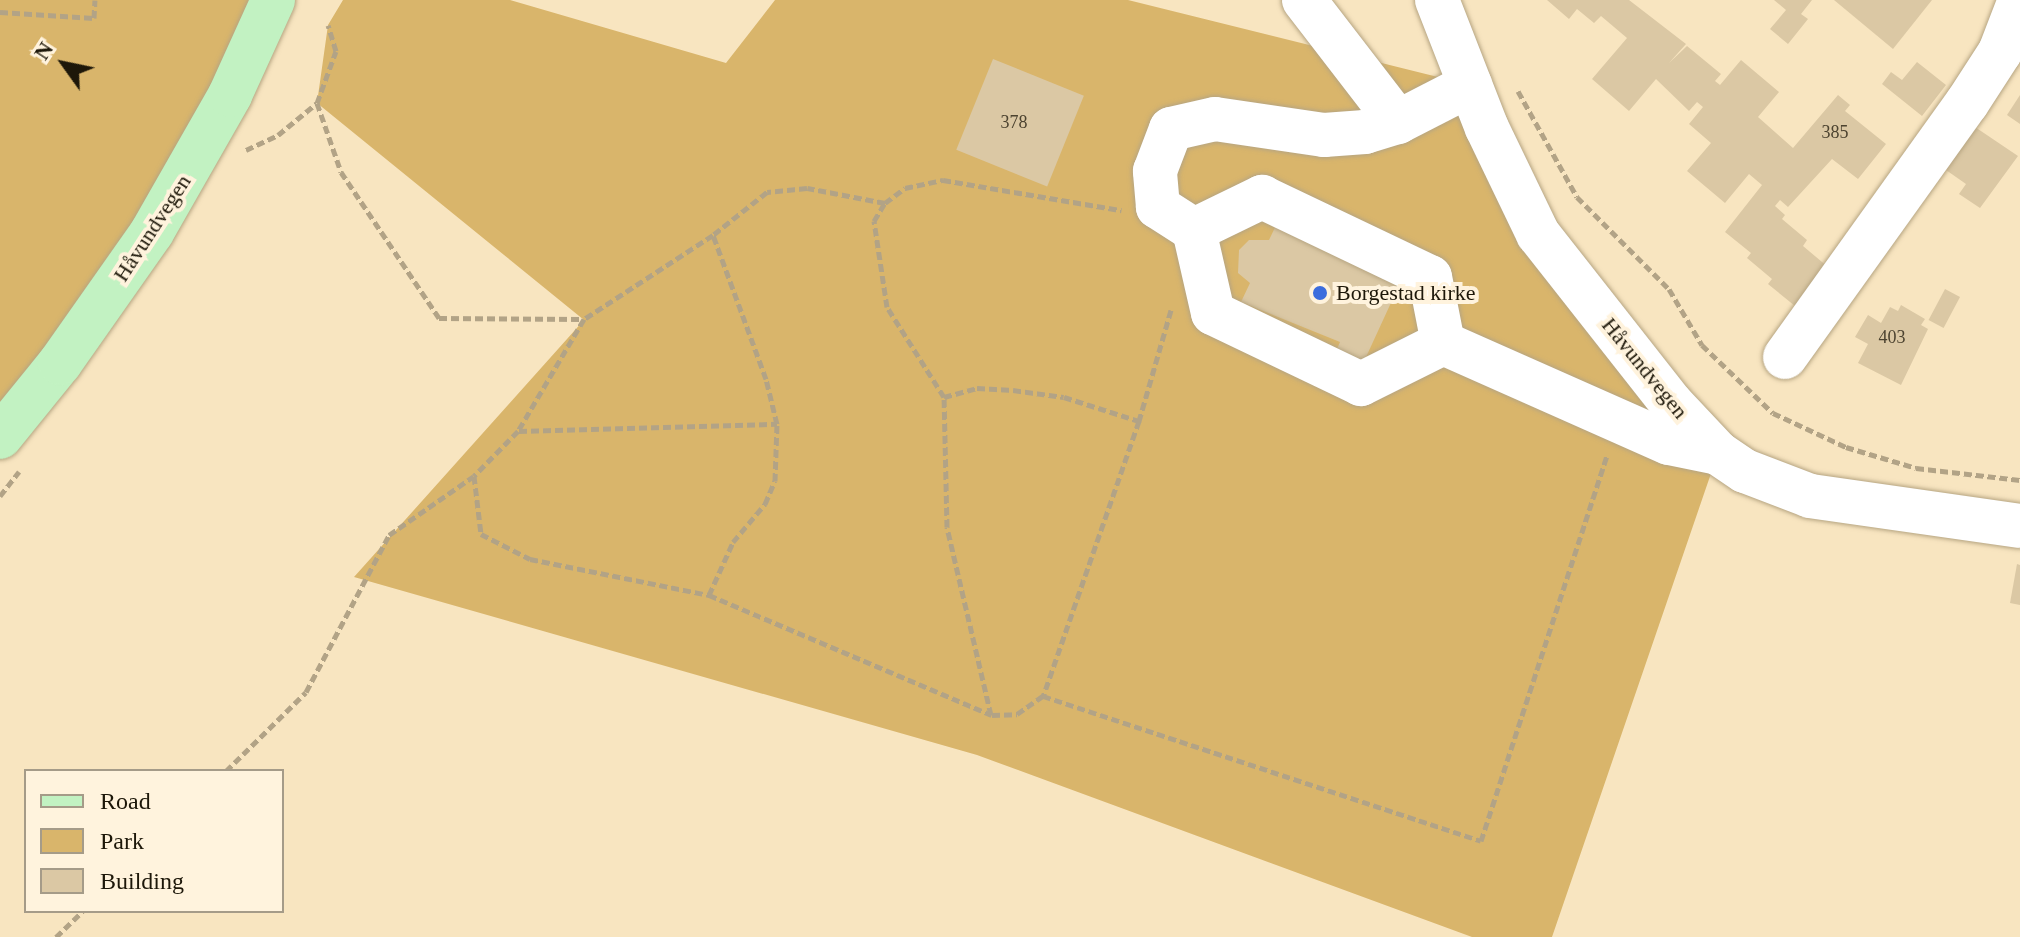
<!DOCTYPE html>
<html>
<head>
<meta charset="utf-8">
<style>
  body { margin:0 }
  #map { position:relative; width:2020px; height:937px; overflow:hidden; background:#f8e5c0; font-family:Georgia,serif }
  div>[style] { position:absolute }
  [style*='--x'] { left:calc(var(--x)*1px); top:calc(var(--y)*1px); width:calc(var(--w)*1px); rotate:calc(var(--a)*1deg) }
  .green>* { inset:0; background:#d9b56b }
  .building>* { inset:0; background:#dbc8a4; transform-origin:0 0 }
  .path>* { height:5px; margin-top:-2.5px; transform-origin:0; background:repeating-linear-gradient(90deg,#b2a386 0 8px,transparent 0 12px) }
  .roads { filter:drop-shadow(0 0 2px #b6a582) drop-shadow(0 0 2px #b6a582) }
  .minor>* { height:44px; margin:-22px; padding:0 22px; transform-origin:22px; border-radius:22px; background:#fff }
  .major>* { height:44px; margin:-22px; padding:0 22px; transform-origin:22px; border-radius:22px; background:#c2f2c2 }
  .dots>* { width:22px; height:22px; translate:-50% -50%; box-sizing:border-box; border:4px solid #fff3dd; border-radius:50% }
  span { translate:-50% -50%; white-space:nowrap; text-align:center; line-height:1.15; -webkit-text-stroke:8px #fff3dd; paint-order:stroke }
  .number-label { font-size:18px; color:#4c4330 }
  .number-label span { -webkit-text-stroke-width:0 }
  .street-label { font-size:22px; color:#1d1709 }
  .poi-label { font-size:22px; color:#1d1709 }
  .left { translate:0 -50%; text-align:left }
  .legend { position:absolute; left:24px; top:769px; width:260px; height:144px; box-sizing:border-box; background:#fff3dd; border:2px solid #a59b88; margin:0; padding:10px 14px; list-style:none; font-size:24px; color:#1d1709 }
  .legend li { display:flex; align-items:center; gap:16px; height:40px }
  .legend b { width:40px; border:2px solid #a59b88 }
  .north { position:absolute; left:24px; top:24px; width:80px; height:80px; -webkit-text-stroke:6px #fff3dd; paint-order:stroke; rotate:303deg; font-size:22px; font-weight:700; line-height:32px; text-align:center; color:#1d1709 }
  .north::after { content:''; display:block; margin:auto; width:28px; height:36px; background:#1d1709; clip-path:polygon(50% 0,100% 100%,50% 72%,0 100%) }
</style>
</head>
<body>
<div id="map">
  <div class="green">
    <i style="clip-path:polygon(0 0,271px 0,0 440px)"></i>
    <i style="clip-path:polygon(343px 0,510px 0,726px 63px,775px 0,1128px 0,1470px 85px,1487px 128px,1718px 453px,1552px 937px,1472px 937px,977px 755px,354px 577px,584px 320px,317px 103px,328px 25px)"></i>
  </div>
  <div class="building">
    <i style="clip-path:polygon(1547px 0,1629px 0,1686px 44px,1669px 63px,1687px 46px,1721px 74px,1715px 81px,1720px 85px,1741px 60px,1779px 92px,1758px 117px,1793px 148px,1838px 95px,1850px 105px,1845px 111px,1886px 144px,1858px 179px,1832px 159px,1788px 207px,1780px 200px,1775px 206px,1785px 215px,1782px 219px,1807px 240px,1803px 246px,1828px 267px,1795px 306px,1768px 284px,1772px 279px,1747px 258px,1751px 253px,1725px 232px,1762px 185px,1749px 174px,1725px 203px,1687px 171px,1711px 143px,1689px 124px,1703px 107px,1697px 102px,1689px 111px,1656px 79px,1629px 111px,1592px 79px,1627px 38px,1601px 16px,1594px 23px,1577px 9px,1569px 19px)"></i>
    <i style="clip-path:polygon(1774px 0,1812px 0,1801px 14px,1808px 19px,1788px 44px,1770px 29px,1786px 10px)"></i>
    <i style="clip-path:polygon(1834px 0,1932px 0,1893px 49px)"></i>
    <i style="left:993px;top:59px;width:98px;height:98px;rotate:22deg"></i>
    <i style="clip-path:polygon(1917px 62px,1946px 85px,1922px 116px,1882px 84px,1891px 72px,1902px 80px)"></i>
    <i style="clip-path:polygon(2020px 95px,2020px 124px,2007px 115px)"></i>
    <i style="clip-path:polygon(1975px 127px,2018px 156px,1980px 208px,1959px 194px,1966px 184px,1946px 170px)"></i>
    <i style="clip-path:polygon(1278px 221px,1401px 281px,1361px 368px,1334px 356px,1340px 342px,1241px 302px,1250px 283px,1238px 273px,1239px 250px,1249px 240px,1269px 240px)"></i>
    <i style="left:1945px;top:289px;width:17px;height:35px;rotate:28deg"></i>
    <i style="clip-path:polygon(1901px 305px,1925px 319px,1921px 325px,1928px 329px,1901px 385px,1858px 363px,1868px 344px,1855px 337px,1868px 315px,1881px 323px,1890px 307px,1898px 311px)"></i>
    <i style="clip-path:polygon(2017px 564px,2020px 565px,2020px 605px,2010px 603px)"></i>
  </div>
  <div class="path">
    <i style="--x:0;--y:12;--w:94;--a:3.7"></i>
    <i style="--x:94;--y:18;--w:18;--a:-87"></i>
    <i style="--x:1518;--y:91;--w:121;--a:60.9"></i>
    <i style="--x:1577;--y:197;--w:130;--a:45"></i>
    <i style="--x:1669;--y:289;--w:65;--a:59.5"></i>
    <i style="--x:1702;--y:345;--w:98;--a:43.8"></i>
    <i style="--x:1773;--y:413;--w:81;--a:25"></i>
    <i style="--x:1846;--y:447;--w:73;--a:16.7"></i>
    <i style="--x:1916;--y:468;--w:105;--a:6.6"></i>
    <i style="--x:317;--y:103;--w:55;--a:-69.9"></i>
    <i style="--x:336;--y:51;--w:27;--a:-107"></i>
    <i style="--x:246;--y:150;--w:35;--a:-25"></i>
    <i style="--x:278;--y:135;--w:50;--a:-39.4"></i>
    <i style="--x:317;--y:103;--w:73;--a:70.8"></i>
    <i style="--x:341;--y:172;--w:176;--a:56.1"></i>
    <i style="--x:439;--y:318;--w:144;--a:0.4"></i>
    <i style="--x:885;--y:203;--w:79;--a:-169.1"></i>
    <i style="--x:807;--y:188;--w:40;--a:174.3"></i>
    <i style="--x:767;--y:192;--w:69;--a:141.5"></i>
    <i style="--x:713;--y:235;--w:154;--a:146.9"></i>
    <i style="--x:584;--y:319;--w:130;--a:120.5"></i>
    <i style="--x:518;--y:431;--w:63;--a:134.4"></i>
    <i style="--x:474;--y:476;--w:58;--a:83.1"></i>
    <i style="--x:481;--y:534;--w:55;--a:27"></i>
    <i style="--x:530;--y:559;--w:183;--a:11.4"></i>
    <i style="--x:709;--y:595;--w:307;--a:23"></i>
    <i style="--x:992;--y:715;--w:25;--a:-2"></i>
    <i style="--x:1017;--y:714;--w:32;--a:-35"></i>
    <i style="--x:1171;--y:310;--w:116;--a:106.1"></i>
    <i style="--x:1139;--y:421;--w:291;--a:109.2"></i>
    <i style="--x:1043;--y:696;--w:461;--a:18.3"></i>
    <i style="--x:1481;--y:841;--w:405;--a:-71.9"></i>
    <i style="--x:944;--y:397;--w:34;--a:-15"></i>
    <i style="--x:977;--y:388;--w:36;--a:3"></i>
    <i style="--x:1013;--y:390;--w:51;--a:7.8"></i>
    <i style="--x:1064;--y:397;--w:79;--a:17.7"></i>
    <i style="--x:519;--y:431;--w:258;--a:-1.6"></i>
    <i style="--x:0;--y:496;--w:31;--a:-52"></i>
    <i style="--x:709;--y:595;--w:58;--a:-65.6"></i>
    <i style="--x:733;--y:542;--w:50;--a:-49.9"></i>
    <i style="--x:765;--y:504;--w:25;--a:-67"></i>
    <i style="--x:775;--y:481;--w:57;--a:-88"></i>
    <i style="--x:777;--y:424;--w:46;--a:-103.7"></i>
    <i style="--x:766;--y:379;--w:153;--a:-110.2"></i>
    <i style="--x:991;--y:715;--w:193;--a:-103.2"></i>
    <i style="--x:947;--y:527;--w:130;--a:-91.3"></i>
    <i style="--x:944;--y:397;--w:107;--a:-122.3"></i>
    <i style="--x:887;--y:307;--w:87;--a:-98.6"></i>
    <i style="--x:874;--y:221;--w:21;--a:-59"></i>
    <i style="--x:885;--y:203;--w:25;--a:-37"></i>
    <i style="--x:905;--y:188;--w:39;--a:-12"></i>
    <i style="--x:943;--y:180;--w:181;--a:9.6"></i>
    <i style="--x:226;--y:771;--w:112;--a:-44.6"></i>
    <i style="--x:306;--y:692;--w:178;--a:-62.1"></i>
    <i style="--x:389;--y:535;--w:103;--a:-34.8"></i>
    <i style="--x:56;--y:937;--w:37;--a:-44"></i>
  </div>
  <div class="roads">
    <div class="minor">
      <i style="--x:1304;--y:0;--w:154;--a:52.4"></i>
      <i style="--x:1437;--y:0;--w:137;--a:68.7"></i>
      <i style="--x:1487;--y:128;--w:118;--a:64.3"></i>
      <i style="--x:1538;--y:234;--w:215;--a:51.8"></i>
      <i style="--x:1671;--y:403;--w:69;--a:46.8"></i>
      <i style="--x:1718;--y:453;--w:32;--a:34"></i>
      <i style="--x:1745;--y:471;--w:70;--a:21"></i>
      <i style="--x:1810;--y:496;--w:212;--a:8.1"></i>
      <i style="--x:1194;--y:230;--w:76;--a:-25.9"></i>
      <i style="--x:1262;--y:197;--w:186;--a:25.5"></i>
      <i style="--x:1430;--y:277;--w:67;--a:78.9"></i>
      <i style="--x:1443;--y:343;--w:92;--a:153.4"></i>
      <i style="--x:1361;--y:384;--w:164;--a:-154.4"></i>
      <i style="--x:1213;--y:313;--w:85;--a:-102.9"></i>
      <i style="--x:1194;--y:230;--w:43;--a:-147.4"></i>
      <i style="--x:1158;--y:207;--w:36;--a:-95"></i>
      <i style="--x:1155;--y:171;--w:45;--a:-69.1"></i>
      <i style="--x:1171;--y:129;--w:45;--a:-12.8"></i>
      <i style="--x:1215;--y:119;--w:110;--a:8.4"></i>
      <i style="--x:1324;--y:135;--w:41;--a:-4.2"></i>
      <i style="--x:1365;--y:132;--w:34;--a:-17"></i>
      <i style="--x:1398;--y:122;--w:81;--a:-27.2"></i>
      <i style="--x:1443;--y:343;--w:247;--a:23.9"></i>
      <i style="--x:1669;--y:443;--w:50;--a:11.5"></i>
      <i style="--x:1785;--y:357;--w:312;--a:-54.4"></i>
      <i style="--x:1967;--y:103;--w:61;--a:-57.1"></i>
      <i style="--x:2000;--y:52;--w:56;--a:-69"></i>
    </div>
    <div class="major">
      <i style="--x:0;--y:437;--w:95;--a:-51"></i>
      <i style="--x:60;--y:363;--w:160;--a:-54.9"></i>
      <i style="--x:152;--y:232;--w:158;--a:-60.3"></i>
      <i style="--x:230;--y:95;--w:104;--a:-65.6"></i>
    </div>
  </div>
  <div class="dots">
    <i style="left:1320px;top:293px;background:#3c6ddd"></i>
  </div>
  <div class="number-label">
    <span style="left:1014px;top:122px">378</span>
    <span style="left:1835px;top:132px">385</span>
    <span style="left:1892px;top:337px">403</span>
  </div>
  <div class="street-label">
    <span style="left:152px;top:228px;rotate:-57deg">Håvundvegen</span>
    <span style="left:1645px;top:368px;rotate:51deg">Håvundvegen</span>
  </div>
  <div class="poi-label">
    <span class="left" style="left:1336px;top:293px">Borgestad kirke</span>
  </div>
  <ul class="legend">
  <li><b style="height:10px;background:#c2f2c2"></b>Road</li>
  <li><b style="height:22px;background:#d9b56b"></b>Park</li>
  <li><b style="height:22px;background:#dbc8a4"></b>Building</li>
  </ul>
  <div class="north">N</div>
</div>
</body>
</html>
